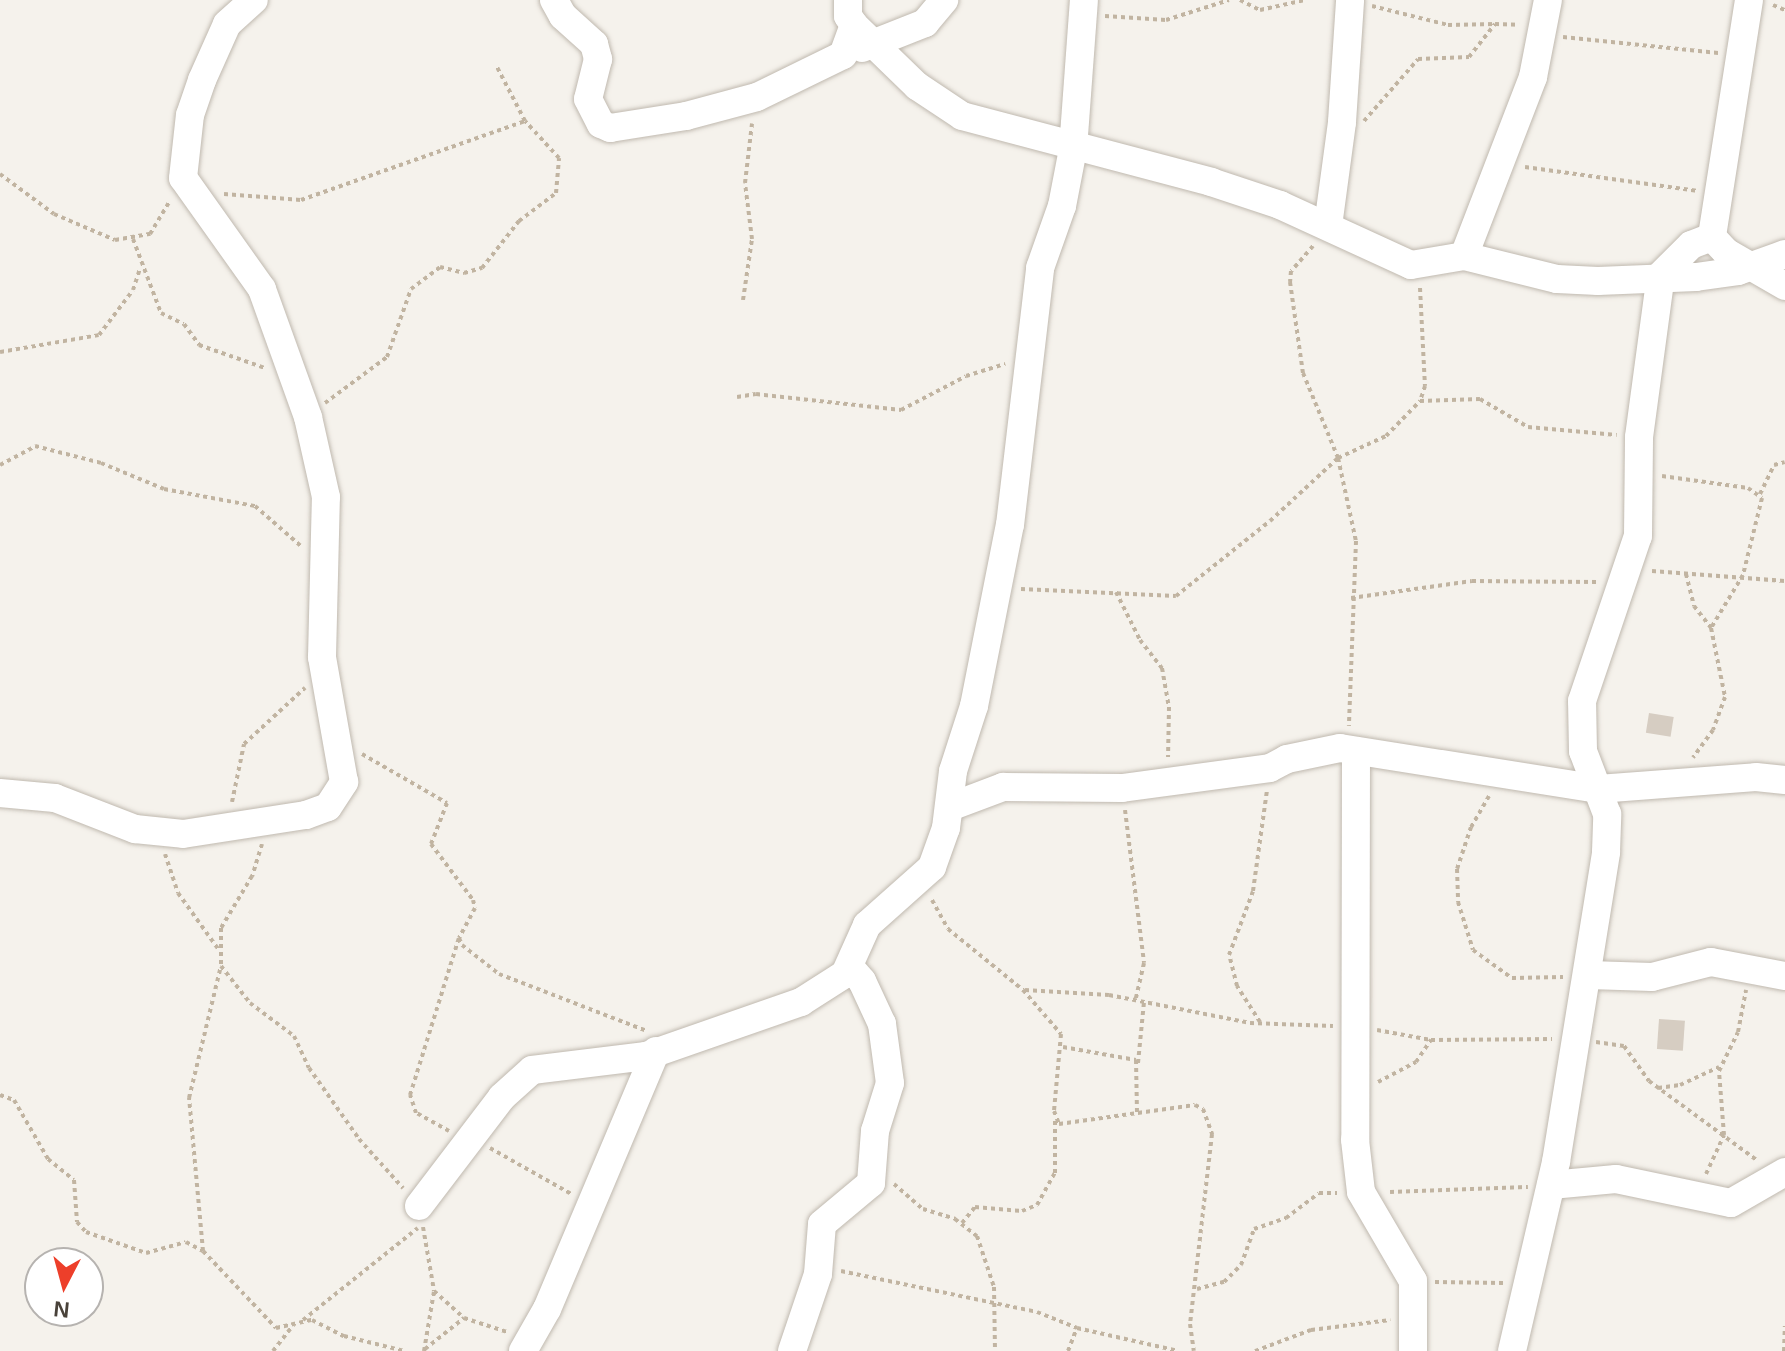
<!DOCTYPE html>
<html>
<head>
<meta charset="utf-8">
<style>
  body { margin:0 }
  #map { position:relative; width:1785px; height:1351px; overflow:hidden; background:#f5f2ec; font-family:Helvetica,sans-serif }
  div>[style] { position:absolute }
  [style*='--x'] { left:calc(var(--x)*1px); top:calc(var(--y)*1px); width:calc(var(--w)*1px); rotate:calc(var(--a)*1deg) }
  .building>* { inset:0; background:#d6cdc2; transform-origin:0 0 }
  .path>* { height:4px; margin-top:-2px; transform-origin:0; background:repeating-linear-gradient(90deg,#c1b4a1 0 4px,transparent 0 8px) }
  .roads { filter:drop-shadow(0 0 2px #c0b9af) drop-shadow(0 0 2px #c0b9af) }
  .minor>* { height:28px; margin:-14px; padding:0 14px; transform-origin:14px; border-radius:14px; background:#fff }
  span { translate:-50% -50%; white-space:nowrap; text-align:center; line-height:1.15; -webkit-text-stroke:8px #fff; paint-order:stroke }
  .north { position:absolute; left:24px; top:1247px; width:80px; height:80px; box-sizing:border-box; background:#fff; border:2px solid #b6b3b0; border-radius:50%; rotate:186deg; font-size:22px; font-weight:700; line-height:32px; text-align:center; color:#49423a }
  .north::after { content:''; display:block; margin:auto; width:28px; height:36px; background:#ed3f2a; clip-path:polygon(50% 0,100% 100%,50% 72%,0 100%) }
</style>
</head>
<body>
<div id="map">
  <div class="building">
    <i style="left:1649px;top:713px;width:25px;height:20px;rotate:9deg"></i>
    <i style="left:1659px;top:1019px;width:26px;height:30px;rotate:4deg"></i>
  </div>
  <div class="path">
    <i style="--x:1240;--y:0;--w:22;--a:27"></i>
    <i style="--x:1260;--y:10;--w:46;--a:-12.5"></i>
    <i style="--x:1773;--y:5;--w:13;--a:23"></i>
    <i style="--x:1372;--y:6;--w:78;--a:14"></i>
    <i style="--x:1448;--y:25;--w:47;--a:-1.2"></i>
    <i style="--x:1105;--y:16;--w:61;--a:3.8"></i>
    <i style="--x:1166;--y:20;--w:66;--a:-17.6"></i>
    <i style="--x:1563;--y:37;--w:156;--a:5.9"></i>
    <i style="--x:1364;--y:121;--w:82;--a:-48.9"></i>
    <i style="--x:1418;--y:59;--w:51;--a:-2.2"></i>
    <i style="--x:1469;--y:57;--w:42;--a:-51.8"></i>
    <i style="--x:1495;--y:24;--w:24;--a:2"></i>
    <i style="--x:1525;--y:167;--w:175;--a:7.9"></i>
    <i style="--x:0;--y:174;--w:67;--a:36.5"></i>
    <i style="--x:54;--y:214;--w:66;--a:23.1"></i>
    <i style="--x:115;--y:240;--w:36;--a:-10"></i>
    <i style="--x:150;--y:234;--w:39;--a:-59"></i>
    <i style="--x:224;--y:194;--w:77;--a:4.5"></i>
    <i style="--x:301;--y:200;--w:238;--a:-19.4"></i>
    <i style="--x:133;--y:239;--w:79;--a:69.3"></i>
    <i style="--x:161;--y:313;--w:25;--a:26"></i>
    <i style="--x:184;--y:324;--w:26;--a:54"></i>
    <i style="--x:199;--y:345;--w:70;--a:19.2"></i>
    <i style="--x:1313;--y:246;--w:33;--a:131"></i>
    <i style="--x:1291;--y:271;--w:11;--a:95"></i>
    <i style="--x:1290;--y:282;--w:92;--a:81.9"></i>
    <i style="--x:1303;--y:373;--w:92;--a:67.6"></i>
    <i style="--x:1338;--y:458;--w:85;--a:77.8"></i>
    <i style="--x:1356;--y:541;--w:185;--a:92.2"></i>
    <i style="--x:1420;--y:288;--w:98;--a:87.1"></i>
    <i style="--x:1425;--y:386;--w:16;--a:108"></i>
    <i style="--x:743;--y:300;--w:62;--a:-81.6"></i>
    <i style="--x:752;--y:239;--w:56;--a:-97.1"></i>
    <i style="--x:745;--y:183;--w:60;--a:-83.3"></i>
    <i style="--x:0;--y:352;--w:100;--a:-9.7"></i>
    <i style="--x:99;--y:335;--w:56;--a:-52.9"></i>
    <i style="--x:133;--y:290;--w:22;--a:-72"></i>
    <i style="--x:737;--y:397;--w:19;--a:-9"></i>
    <i style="--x:756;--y:394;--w:146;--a:6.3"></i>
    <i style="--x:901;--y:410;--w:73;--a:-27.6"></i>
    <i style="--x:966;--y:376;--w:41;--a:-17.1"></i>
    <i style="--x:325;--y:403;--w:77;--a:-36.6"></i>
    <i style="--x:387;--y:357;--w:72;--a:-70.6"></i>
    <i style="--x:411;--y:289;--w:36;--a:-37"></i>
    <i style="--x:440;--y:267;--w:25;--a:14"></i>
    <i style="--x:464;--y:273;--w:19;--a:-16"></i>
    <i style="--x:482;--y:268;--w:60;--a:-51.8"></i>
    <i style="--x:519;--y:221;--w:46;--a:-37.1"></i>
    <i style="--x:556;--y:193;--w:35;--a:-85"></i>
    <i style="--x:559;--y:158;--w:50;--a:-132.6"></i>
    <i style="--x:525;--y:121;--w:61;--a:-117.4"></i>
    <i style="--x:0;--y:465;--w:40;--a:-28"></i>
    <i style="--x:35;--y:446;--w:68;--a:14.4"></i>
    <i style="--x:101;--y:463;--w:68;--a:22.4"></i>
    <i style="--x:164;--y:489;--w:93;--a:10.6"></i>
    <i style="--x:255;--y:506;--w:62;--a:41.1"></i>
    <i style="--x:1662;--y:476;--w:87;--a:7.9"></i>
    <i style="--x:1748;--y:488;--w:17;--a:36"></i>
    <i style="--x:1762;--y:498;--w:79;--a:103.9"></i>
    <i style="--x:1743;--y:575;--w:62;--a:121.1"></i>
    <i style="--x:1711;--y:628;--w:70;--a:78.5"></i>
    <i style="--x:1725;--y:697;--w:35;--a:110"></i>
    <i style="--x:1713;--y:730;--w:34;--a:126"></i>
    <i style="--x:1760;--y:494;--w:32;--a:-64"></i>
    <i style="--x:1774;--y:465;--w:11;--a:-15"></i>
    <i style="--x:1652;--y:571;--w:133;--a:4.3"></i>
    <i style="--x:1686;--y:574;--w:33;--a:76"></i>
    <i style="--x:1694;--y:606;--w:28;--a:52"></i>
    <i style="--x:1021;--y:589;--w:155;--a:2.6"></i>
    <i style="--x:1176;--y:596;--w:120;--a:-38.6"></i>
    <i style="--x:1270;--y:521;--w:93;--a:-42.8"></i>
    <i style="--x:1338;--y:458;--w:53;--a:-24.6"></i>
    <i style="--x:1386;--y:436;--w:49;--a:-45.8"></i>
    <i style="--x:1420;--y:401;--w:60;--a:-1.9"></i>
    <i style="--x:1480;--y:399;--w:56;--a:30.3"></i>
    <i style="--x:1528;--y:427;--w:89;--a:5.1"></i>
    <i style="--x:1116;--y:592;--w:54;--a:63.4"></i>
    <i style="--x:1140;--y:640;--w:36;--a:52"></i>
    <i style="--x:1162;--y:668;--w:40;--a:80"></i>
    <i style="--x:1169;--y:707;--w:50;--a:91.1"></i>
    <i style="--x:1351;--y:598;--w:122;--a:-8"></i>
    <i style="--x:1472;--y:581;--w:127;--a:0.5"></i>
    <i style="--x:362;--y:754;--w:98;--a:30"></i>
    <i style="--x:447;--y:803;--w:44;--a:111.3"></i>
    <i style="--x:431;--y:844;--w:70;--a:53.1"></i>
    <i style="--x:473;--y:900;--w:8;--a:76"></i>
    <i style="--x:475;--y:908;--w:34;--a:118"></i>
    <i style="--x:459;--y:938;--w:8;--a:67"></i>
    <i style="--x:462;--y:945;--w:47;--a:38.1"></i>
    <i style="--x:499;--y:974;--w:159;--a:21.1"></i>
    <i style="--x:1489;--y:796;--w:36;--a:120"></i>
    <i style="--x:1471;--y:827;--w:44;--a:108.4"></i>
    <i style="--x:1457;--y:869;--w:33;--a:88"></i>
    <i style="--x:1458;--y:902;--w:50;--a:72.6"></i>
    <i style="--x:1473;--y:950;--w:48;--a:35.7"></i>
    <i style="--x:1512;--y:978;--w:51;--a:-1.1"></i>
    <i style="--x:232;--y:802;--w:59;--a:-78.3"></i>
    <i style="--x:244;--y:744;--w:83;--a:-42.6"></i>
    <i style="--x:1125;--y:810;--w:154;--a:82.9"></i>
    <i style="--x:1144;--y:963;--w:37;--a:103"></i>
    <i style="--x:262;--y:844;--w:34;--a:107"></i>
    <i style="--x:252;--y:876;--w:61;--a:120.8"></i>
    <i style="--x:221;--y:928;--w:38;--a:90"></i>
    <i style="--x:221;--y:966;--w:47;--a:51.9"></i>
    <i style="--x:250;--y:1003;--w:55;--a:36.9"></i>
    <i style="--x:294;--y:1036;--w:35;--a:65"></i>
    <i style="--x:309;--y:1068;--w:87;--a:54.8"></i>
    <i style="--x:359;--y:1139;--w:66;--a:48.1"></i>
    <i style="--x:165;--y:854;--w:41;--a:71.6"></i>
    <i style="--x:178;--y:893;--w:70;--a:54.3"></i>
    <i style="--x:932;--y:900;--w:33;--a:61"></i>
    <i style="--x:948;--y:929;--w:97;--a:39.1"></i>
    <i style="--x:1023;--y:990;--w:58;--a:49.2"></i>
    <i style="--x:1061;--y:1034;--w:77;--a:95.2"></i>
    <i style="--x:1054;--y:1111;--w:14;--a:69"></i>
    <i style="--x:1059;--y:1124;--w:137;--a:-8"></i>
    <i style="--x:1195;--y:1105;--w:9;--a:27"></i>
    <i style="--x:1203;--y:1109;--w:27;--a:70"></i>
    <i style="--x:1212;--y:1134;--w:191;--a:96.6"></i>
    <i style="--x:1190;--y:1324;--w:27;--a:82"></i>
    <i style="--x:1025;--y:990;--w:84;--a:3.4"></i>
    <i style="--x:1109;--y:995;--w:144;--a:11.2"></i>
    <i style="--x:1250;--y:1023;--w:83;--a:2.1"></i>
    <i style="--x:1260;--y:1022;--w:43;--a:-122.6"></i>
    <i style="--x:1237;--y:986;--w:32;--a:-104"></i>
    <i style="--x:1229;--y:955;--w:68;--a:-69.4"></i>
    <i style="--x:1253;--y:891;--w:102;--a:-82.1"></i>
    <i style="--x:1377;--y:1030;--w:55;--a:10.5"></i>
    <i style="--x:1596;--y:1042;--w:28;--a:8"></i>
    <i style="--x:1624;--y:1046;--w:43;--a:54.5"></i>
    <i style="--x:1649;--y:1081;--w:135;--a:36.3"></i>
    <i style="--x:1063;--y:1047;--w:74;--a:10.1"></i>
    <i style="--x:1136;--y:1060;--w:54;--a:88.9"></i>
    <i style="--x:1138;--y:1063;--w:61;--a:-84.4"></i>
    <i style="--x:1378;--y:1082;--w:43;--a:-27.8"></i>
    <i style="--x:1416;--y:1062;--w:27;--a:-56"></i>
    <i style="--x:1431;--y:1040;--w:121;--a:-0.5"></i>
    <i style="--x:1658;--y:1088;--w:22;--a:-8"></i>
    <i style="--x:1680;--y:1085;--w:43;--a:-24.8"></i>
    <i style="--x:0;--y:1095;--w:15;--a:20"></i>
    <i style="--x:14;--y:1100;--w:68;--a:60"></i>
    <i style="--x:48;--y:1159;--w:33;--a:39"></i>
    <i style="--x:74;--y:1180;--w:42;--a:85.9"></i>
    <i style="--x:77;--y:1222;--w:13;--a:48"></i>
    <i style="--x:86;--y:1232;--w:64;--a:19.3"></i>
    <i style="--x:146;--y:1253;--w:41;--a:-15.4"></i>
    <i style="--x:186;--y:1242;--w:19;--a:28"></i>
    <i style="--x:203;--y:1251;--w:106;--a:46.5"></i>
    <i style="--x:276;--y:1328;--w:37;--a:-13"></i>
    <i style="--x:312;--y:1320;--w:36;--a:27"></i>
    <i style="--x:344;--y:1336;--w:62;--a:14"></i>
    <i style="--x:449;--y:1131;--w:38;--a:-151"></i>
    <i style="--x:416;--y:1113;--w:19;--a:-108"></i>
    <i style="--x:410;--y:1095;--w:164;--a:-72.7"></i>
    <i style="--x:490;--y:1148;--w:95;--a:29.5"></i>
    <i style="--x:1706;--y:1174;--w:43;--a:-65.2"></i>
    <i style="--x:1724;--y:1135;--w:64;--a:-94.5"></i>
    <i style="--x:1719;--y:1071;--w:43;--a:-64"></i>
    <i style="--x:1738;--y:1032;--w:43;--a:-79.2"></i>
    <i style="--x:894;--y:1184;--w:38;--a:41"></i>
    <i style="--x:923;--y:1209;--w:34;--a:17"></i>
    <i style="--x:955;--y:1219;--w:28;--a:38"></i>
    <i style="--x:977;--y:1236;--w:54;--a:71.6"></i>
    <i style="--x:994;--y:1287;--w:64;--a:89.1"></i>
    <i style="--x:1390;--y:1192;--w:138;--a:-2.1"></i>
    <i style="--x:962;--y:1223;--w:21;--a:-51"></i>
    <i style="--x:975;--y:1207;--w:47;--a:4.9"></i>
    <i style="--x:1022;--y:1211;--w:16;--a:-22"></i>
    <i style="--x:1037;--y:1205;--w:37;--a:-61"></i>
    <i style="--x:1055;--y:1173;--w:52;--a:-90"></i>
    <i style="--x:423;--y:1227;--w:65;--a:80.2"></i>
    <i style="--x:434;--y:1291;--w:40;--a:42"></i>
    <i style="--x:464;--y:1318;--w:45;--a:18"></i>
    <i style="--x:203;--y:1251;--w:154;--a:-95.2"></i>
    <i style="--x:189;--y:1098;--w:136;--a:-76.4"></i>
    <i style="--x:841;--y:1271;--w:200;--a:11.8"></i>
    <i style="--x:1037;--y:1312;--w:43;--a:21.8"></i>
    <i style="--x:1077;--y:1328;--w:104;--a:12.8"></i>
    <i style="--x:1435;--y:1282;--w:68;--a:0.8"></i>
    <i style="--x:1197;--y:1289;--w:28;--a:-15"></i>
    <i style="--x:1224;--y:1282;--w:24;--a:-45"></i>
    <i style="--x:1241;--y:1265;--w:38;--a:-70"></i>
    <i style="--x:1254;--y:1229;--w:34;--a:-19"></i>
    <i style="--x:1286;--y:1218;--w:41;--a:-37.1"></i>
    <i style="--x:1319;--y:1193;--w:18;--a:0"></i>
    <i style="--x:303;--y:1320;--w:147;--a:-38.7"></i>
    <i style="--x:425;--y:1349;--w:50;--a:-38.5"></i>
    <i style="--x:273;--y:1351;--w:33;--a:-52"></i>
    <i style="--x:424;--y:1351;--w:61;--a:-80.5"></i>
    <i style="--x:1068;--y:1351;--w:25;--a:-69"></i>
    <i style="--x:1255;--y:1351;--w:60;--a:-20.6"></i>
    <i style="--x:1311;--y:1330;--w:80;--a:-7.2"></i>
    <i style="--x:1784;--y:1351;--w:25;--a:-88"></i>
  </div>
  <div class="roads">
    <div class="minor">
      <i style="--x:554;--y:0;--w:18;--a:61"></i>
      <i style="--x:563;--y:16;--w:42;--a:42.1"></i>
      <i style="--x:594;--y:44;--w:16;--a:75"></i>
      <i style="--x:598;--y:59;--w:41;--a:104"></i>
      <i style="--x:588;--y:99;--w:28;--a:63"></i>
      <i style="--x:601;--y:124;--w:10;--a:24"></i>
      <i style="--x:610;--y:128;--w:77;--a:-9"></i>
      <i style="--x:686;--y:116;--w:73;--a:-15"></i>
      <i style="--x:757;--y:97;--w:96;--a:-26"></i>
      <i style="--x:843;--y:55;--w:32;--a:-70"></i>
      <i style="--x:848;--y:0;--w:16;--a:90"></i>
      <i style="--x:848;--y:16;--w:11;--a:56"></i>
      <i style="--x:854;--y:25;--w:88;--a:44.1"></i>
      <i style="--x:917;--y:86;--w:54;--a:33.7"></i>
      <i style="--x:962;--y:116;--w:258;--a:14.8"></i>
      <i style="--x:1211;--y:182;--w:73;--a:18.4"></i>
      <i style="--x:1280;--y:205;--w:144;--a:24.6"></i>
      <i style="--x:1411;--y:265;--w:54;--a:-9.6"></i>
      <i style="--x:1464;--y:256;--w:96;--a:13.9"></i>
      <i style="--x:1557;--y:279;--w:41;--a:2.8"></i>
      <i style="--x:1598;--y:281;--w:98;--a:-2.3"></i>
      <i style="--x:1696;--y:277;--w:42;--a:-8.1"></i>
      <i style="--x:1738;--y:271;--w:50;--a:-19.9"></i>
      <i style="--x:1749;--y:0;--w:240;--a:98.9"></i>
      <i style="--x:1712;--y:237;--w:21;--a:47"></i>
      <i style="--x:1726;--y:252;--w:68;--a:30"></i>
      <i style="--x:862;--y:48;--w:68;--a:-21.6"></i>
      <i style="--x:925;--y:23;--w:30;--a:-50"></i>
      <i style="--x:1328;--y:226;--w:105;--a:-82.3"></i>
      <i style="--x:1342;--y:122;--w:122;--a:-86.2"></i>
      <i style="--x:1464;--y:256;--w:192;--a:-68.9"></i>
      <i style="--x:1533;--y:77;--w:78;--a:-79"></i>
      <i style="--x:1356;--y:751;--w:389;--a:90.1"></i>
      <i style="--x:1355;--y:1140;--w:52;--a:83.4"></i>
      <i style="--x:1361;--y:1192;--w:103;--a:59.7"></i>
      <i style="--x:1413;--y:1281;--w:70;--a:90"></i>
      <i style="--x:0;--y:793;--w:55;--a:5.2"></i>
      <i style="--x:55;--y:798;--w:86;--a:21.2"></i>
      <i style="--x:135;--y:829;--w:48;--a:5.9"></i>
      <i style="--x:183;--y:834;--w:124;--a:-8.8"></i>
      <i style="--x:306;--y:815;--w:23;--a:-20"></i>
      <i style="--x:328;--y:807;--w:30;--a:-57"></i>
      <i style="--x:344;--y:782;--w:127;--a:-100"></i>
      <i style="--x:322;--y:657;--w:160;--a:-88.6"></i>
      <i style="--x:326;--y:497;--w:82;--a:-102.7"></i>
      <i style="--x:308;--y:417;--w:136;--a:-109.8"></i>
      <i style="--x:262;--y:289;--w:136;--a:-125.4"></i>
      <i style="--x:183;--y:178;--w:63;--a:-83.7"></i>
      <i style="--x:190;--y:115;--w:37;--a:-71"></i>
      <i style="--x:202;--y:80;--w:61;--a:-65.9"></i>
      <i style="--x:227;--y:24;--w:36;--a:-42"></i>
      <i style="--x:950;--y:807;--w:57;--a:-20.7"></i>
      <i style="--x:1003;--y:787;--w:119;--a:0.5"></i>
      <i style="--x:1122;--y:788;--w:149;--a:-7.7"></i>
      <i style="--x:1270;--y:768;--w:19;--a:-28"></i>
      <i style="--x:1287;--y:759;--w:54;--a:-11.7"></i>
      <i style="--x:1340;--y:748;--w:261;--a:9"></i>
      <i style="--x:1598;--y:789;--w:158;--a:-4.3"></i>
      <i style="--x:1756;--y:777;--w:29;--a:6"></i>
      <i style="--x:1589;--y:975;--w:63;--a:1.8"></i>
      <i style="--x:1652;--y:977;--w:61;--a:-14.3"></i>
      <i style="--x:1711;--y:962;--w:75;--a:10.7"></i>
      <i style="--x:1551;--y:1185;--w:65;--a:-5.3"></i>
      <i style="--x:1616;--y:1179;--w:117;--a:11.8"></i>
      <i style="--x:1731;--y:1203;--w:62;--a:-29.9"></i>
      <i style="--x:419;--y:1206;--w:137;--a:-52.7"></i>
      <i style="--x:502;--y:1097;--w:40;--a:-42"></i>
      <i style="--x:532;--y:1070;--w:115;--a:-7"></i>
      <i style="--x:646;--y:1056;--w:164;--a:-19.2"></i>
      <i style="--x:801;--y:1002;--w:52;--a:-32.5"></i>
      <i style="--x:845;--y:974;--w:54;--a:-65.8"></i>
      <i style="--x:867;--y:925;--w:87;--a:-41.7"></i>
      <i style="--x:932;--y:867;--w:41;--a:-70.3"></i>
      <i style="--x:946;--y:828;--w:57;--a:-83"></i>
      <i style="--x:953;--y:771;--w:68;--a:-72.1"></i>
      <i style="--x:974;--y:706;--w:185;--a:-78.8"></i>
      <i style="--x:1010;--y:525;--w:259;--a:-83.3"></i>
      <i style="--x:1040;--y:268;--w:66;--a:-70.5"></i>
      <i style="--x:1062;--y:206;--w:58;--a:-79.1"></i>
      <i style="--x:1073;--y:149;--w:149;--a:-85.8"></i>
      <i style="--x:523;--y:1351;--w:48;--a:-60.3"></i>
      <i style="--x:547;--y:1309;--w:280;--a:-67.1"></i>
      <i style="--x:792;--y:1351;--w:81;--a:-71.3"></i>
      <i style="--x:818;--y:1274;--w:50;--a:-85.4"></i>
      <i style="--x:822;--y:1224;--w:64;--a:-39.9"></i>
      <i style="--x:871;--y:1183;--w:52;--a:-85.6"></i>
      <i style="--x:875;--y:1131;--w:50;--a:-72.6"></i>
      <i style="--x:890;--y:1083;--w:60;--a:-97.7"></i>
      <i style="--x:882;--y:1024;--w:47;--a:-114.9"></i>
      <i style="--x:862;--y:981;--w:18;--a:-131"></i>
      <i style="--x:1512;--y:1351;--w:194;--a:-76.9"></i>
      <i style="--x:1556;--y:1162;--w:314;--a:-80.8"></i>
      <i style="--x:1606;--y:852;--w:38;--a:-88"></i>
      <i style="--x:1607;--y:814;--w:67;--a:-110.9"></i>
      <i style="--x:1583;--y:751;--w:50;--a:-91.1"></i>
      <i style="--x:1582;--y:701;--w:174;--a:-71.3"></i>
      <i style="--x:1638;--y:536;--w:99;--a:-89.4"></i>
      <i style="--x:1639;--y:437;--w:163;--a:-82.3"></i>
      <i style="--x:1661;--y:275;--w:42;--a:-45"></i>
      <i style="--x:1691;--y:245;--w:22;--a:-21"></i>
    </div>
  </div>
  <div class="north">N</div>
</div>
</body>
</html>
